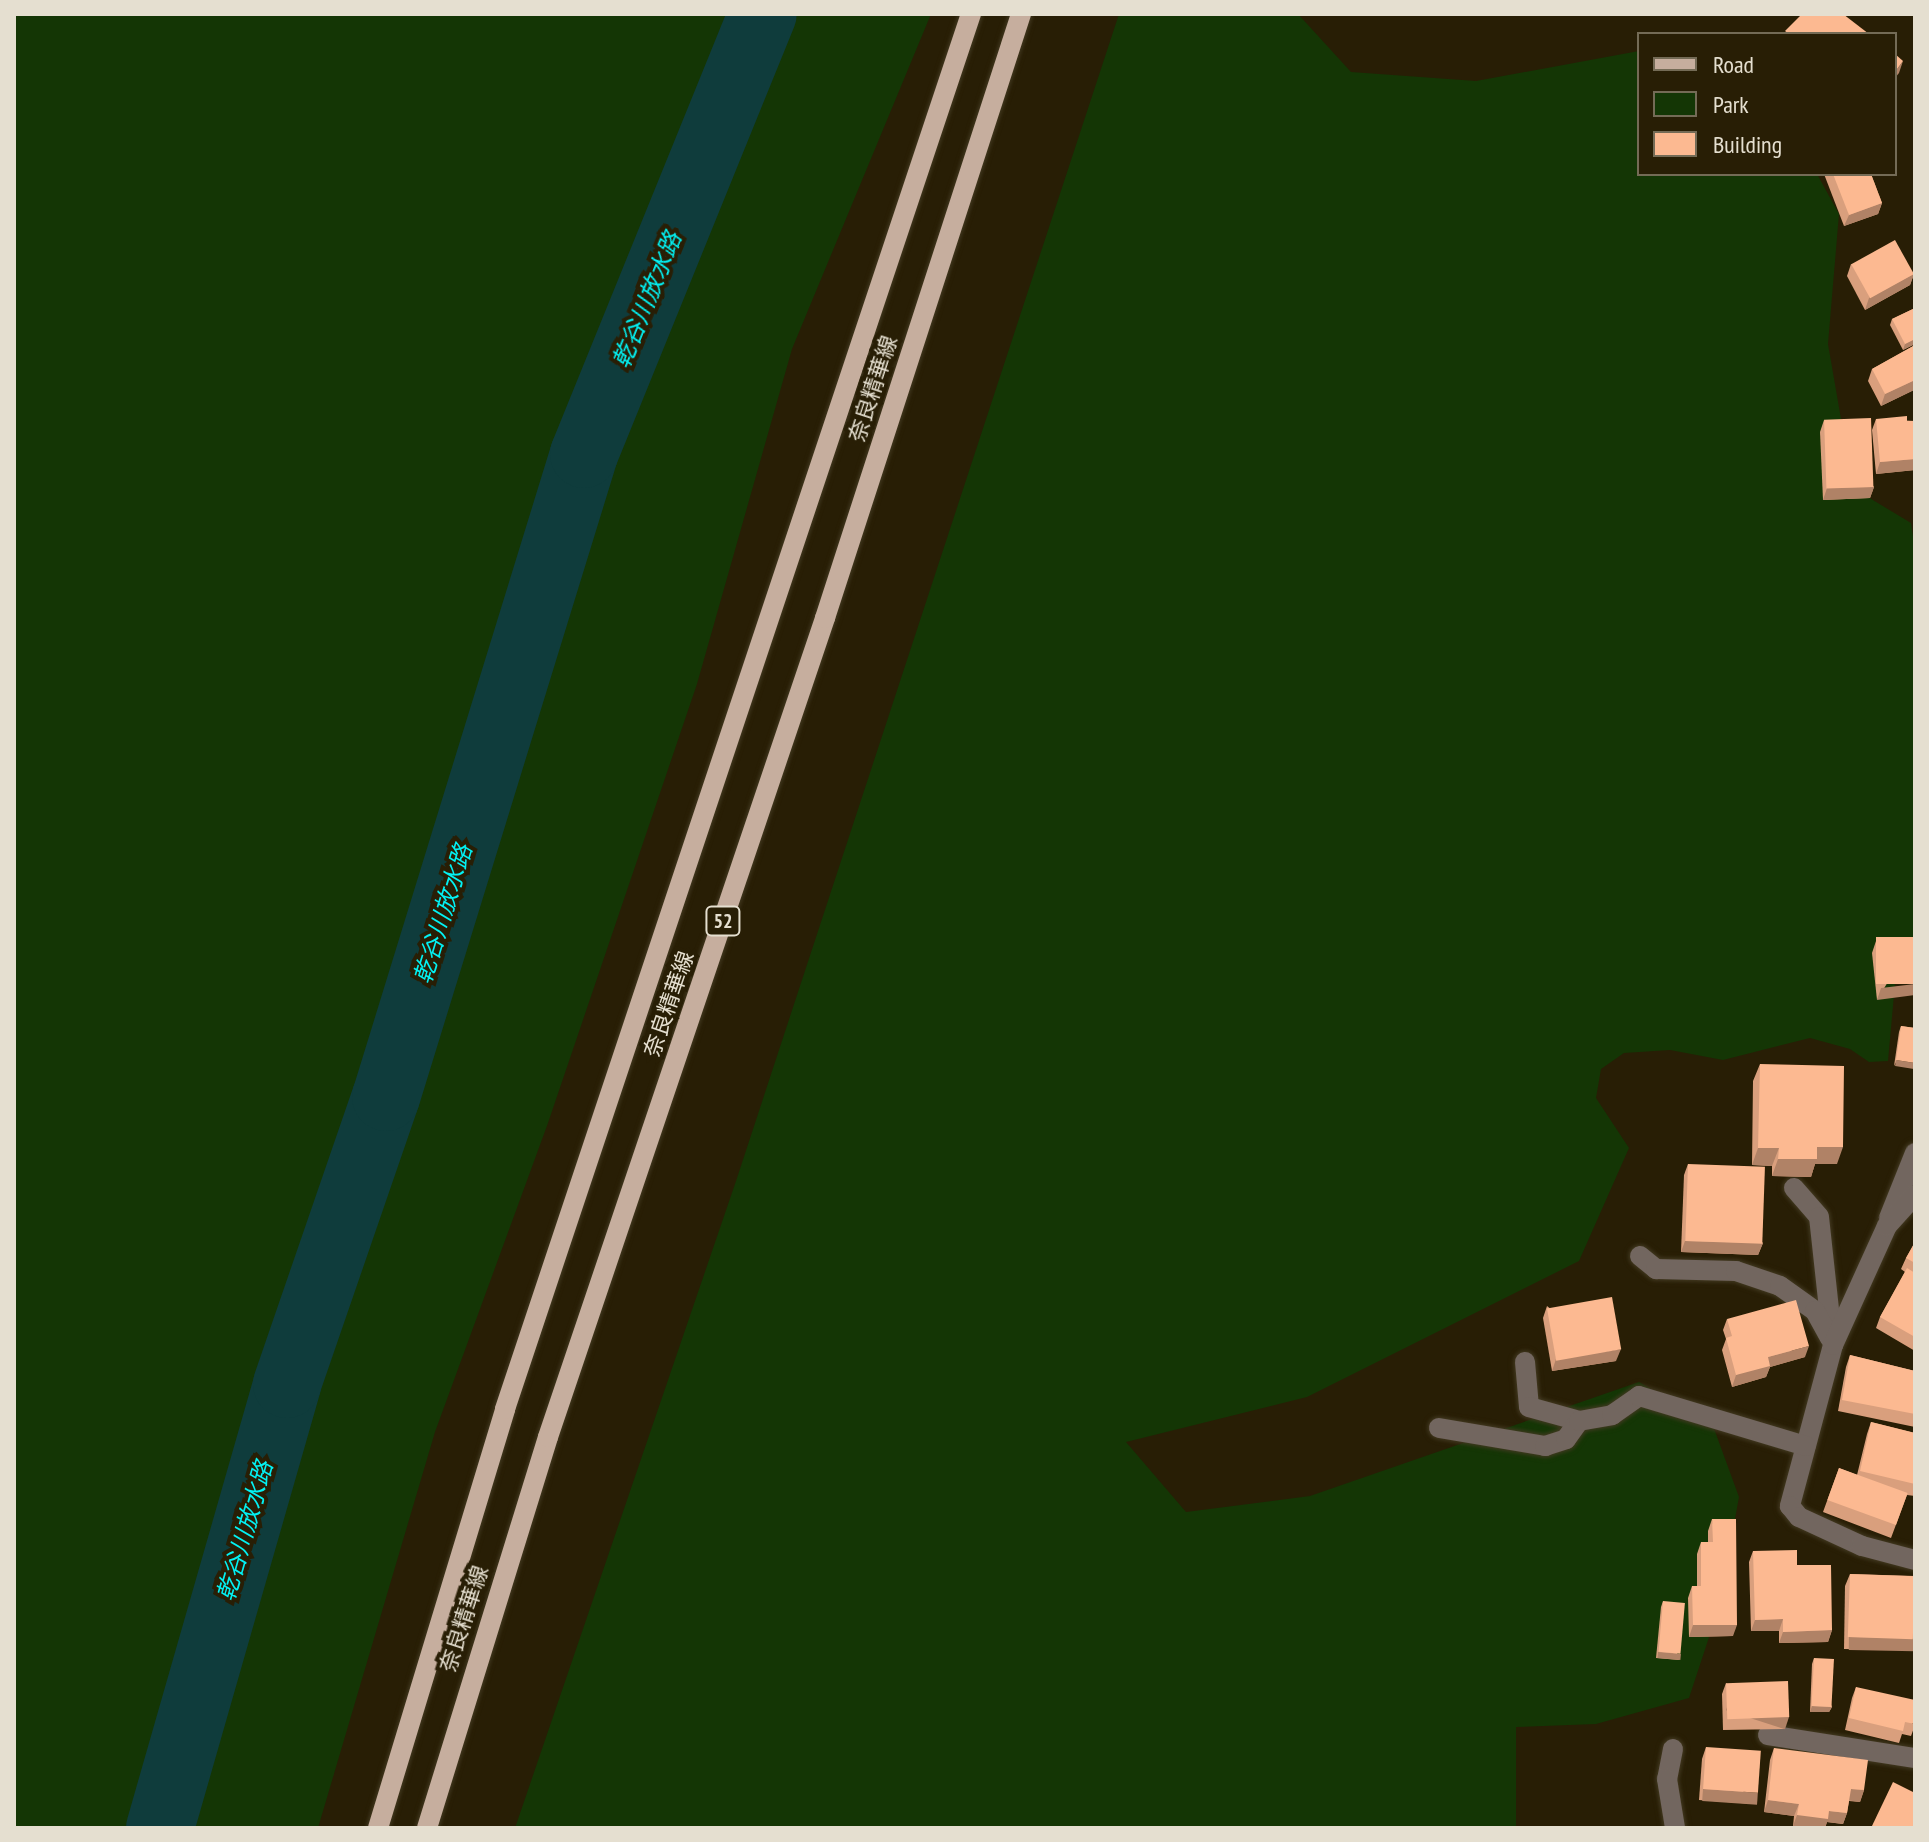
<!DOCTYPE html>
<html>
<head>
<meta charset="utf-8">
<style>
  body { margin:0 }
  #map { position:relative; width:1929px; height:1842px; overflow:hidden; background:#281e05; font-family:"PT Sans Narrow","Noto Sans JP",sans-serif }
  div>[style] { position:absolute }
  [style*='--x'] { left:calc(var(--x)*1px); top:calc(var(--y)*1px); width:calc(var(--w)*1px); rotate:calc(var(--a)*1deg) }
  .green>* { inset:0; background:#143605 }
  .river>* { height:68px; margin:-34px; padding:0 34px; transform-origin:34px; border-radius:34px; background:#0f3c3c }
  .roads { filter:drop-shadow(0 0 2px #423921) drop-shadow(0 0 2px #423921) }
  .minor>* { height:20px; margin:-10px; padding:0 10px; transform-origin:10px; border-radius:10px; background:#72665f }
  .major>* { height:20px; margin:-10px; padding:0 10px; transform-origin:10px; border-radius:10px; background:#c6ae9e }
  .wall>* { inset:0; background:#d99f7d }
  .shaded-wall>* { inset:0; background:#b08266; transform-origin:0 0 }
  .building>* { inset:0; background:#fcb991; transform-origin:0 0 }
  span { translate:-50% -50%; white-space:nowrap; text-align:center; line-height:1.15; -webkit-text-stroke:8px #281e05; paint-order:stroke }
  .shield-label span { padding:2px 6px; background:#281e05; border:2px solid; border-radius:6px; -webkit-text-stroke-width:0 }
  .shield-label { font-size:20px; color:#e5dfd0; font-weight:700 }
  .street-label { font-size:22px; color:#e5dfd0 }
  .water-label { font-size:24px; color:#03f1f3; font-style:italic }
  .frame { position:absolute; inset:0; border:16px solid #e5dfd0; pointer-events:none }
  .legend { position:absolute; left:1637px; top:32px; width:260px; height:144px; box-sizing:border-box; background:#281e05; border:2px solid #746b56; margin:0; padding:10px 14px; list-style:none; font-size:24px; color:#e5dfd0 }
  .legend li { display:flex; align-items:center; gap:16px; height:40px }
  .legend b { width:40px; border:2px solid #746b56 }
</style>
</head>
<body>
<div id="map">
  <div class="green">
    <i style="clip-path:polygon(14px 14px,931px 14px,792px 349px,697px 684px,548px 1123px,435px 1432px,318px 1828px,14px 1828px)"></i>
    <i style="clip-path:polygon(1119px 14px,1298px 14px,1351px 72px,1476px 81px,1639px 51px,1639px 174px,1817px 174px,1839px 214px,1828px 344px,1853px 488px,1911px 523px,1915px 549px,1915px 967px,1897px 962px,1888px 1061px,1869px 1062px,1850px 1049px,1810px 1038px,1723px 1060px,1670px 1050px,1624px 1053px,1601px 1069px,1596px 1098px,1629px 1148px,1579px 1261px,1307px 1397px,1126px 1442px,1186px 1512px,1310px 1496px,1639px 1382px,1712px 1423px,1739px 1497px,1719px 1607px,1689px 1698px,1596px 1724px,1516px 1727px,1516px 1828px,515px 1828px,736px 1181px)"></i>
  </div>
  <div class="river">
    <i style="--x:160;--y:1828;--w:462;--a:-74"></i>
    <i style="--x:287;--y:1384;--w:304;--a:-71"></i>
    <i style="--x:386;--y:1097;--w:673;--a:-72.88"></i>
    <i style="--x:584;--y:454;--w:475;--a:-67.9"></i>
  </div>
  <div class="roads">
    <div class="minor">
      <i style="--x:1794;--y:1188;--w:38;--a:49"></i>
      <i style="--x:1819;--y:1217;--w:129;--a:83.8"></i>
      <i style="--x:1833;--y:1345;--w:167;--a:105"></i>
      <i style="--x:1790;--y:1506;--w:14;--a:51"></i>
      <i style="--x:1799;--y:1517;--w:69;--a:24.7"></i>
      <i style="--x:1862;--y:1546;--w:55;--a:14.8"></i>
      <i style="--x:1889;--y:1218;--w:70;--a:-68.2"></i>
      <i style="--x:1640;--y:1256;--w:21;--a:39"></i>
      <i style="--x:1656;--y:1269;--w:80;--a:1.4"></i>
      <i style="--x:1736;--y:1271;--w:46;--a:18.8"></i>
      <i style="--x:1780;--y:1286;--w:43;--a:35.5"></i>
      <i style="--x:1815;--y:1311;--w:31;--a:61"></i>
      <i style="--x:1833;--y:1345;--w:131;--a:-65.6"></i>
      <i style="--x:1887;--y:1226;--w:42;--a:-47.9"></i>
      <i style="--x:1525;--y:1362;--w:45;--a:84.9"></i>
      <i style="--x:1529;--y:1407;--w:52;--a:15.6"></i>
      <i style="--x:1439;--y:1428;--w:108;--a:9.6"></i>
      <i style="--x:1545;--y:1446;--w:22;--a:-18"></i>
      <i style="--x:1566;--y:1439;--w:22;--a:-54"></i>
      <i style="--x:1579;--y:1421;--w:34;--a:-10"></i>
      <i style="--x:1612;--y:1415;--w:33;--a:-35"></i>
      <i style="--x:1639;--y:1396;--w:174;--a:16.7"></i>
      <i style="--x:1768;--y:1735;--w:149;--a:8.9"></i>
      <i style="--x:1673;--y:1749;--w:31;--a:101"></i>
      <i style="--x:1667;--y:1779;--w:50;--a:80.7"></i>
    </div>
    <div class="major">
      <i style="--x:378;--y:1828;--w:438;--a:-73.1"></i>
      <i style="--x:505;--y:1409;--w:1471;--a:-71.53"></i>
      <i style="--x:427;--y:1828;--w:409;--a:-72.8"></i>
      <i style="--x:548;--y:1437;--w:865;--a:-71.31"></i>
      <i style="--x:825;--y:618;--w:635;--a:-72.02"></i>
    </div>
  </div>
  <div class="wall">
    <i style="clip-path:polygon(1824px 174px,1871px 174px,1882px 203px,1878px 214px,1844px 226px)"></i>
    <i style="clip-path:polygon(1851px 264px,1914px 274px,1910px 285px,1865px 310px,1847px 276px)"></i>
    <i style="clip-path:polygon(1915px 308px,1915px 344px,1903px 350px,1890px 325px,1892px 319px)"></i>
    <i style="clip-path:polygon(1915px 345px,1915px 392px,1914px 390px,1881px 406px,1868px 381px,1872px 369px)"></i>
    <i style="clip-path:polygon(1876px 419px,1915px 421px,1915px 470px,1876px 474px,1872px 430px)"></i>
    <i style="clip-path:polygon(1824px 420px,1874px 487px,1870px 498px,1823px 500px,1820px 432px)"></i>
    <i style="clip-path:polygon(1915px 937px,1877px 1000px,1872px 953px,1876px 941px)"></i>
    <i style="clip-path:polygon(1901px 1026px,1915px 1028px,1894px 1066px,1899px 1032px)"></i>
    <i style="clip-path:polygon(1760px 1064px,1837px 1164px,1815px 1164px,1811px 1177px,1772px 1176px,1772px 1166px,1752px 1165px,1753px 1081px)"></i>
    <i style="clip-path:polygon(1688px 1164px,1763px 1243px,1758px 1255px,1681px 1252px,1684px 1175px)"></i>
    <i style="clip-path:polygon(1915px 1242px,1915px 1351px,1876px 1328px,1880px 1317px,1905px 1272px,1901px 1269px,1906px 1258px)"></i>
    <i style="clip-path:polygon(1547px 1306px,1616px 1361px,1552px 1371px,1543px 1318px)"></i>
    <i style="clip-path:polygon(1727px 1319px,1805px 1357px,1770px 1367px,1766px 1377px,1732px 1387px,1722px 1350px,1726px 1339px,1723px 1330px)"></i>
    <i style="clip-path:polygon(1850px 1355px,1915px 1371px,1915px 1427px,1838px 1411px,1846px 1367px)"></i>
    <i style="clip-path:polygon(1871px 1422px,1915px 1433px,1915px 1496px,1907px 1495px,1891px 1538px,1823px 1512px,1839px 1468px,1857px 1475px,1867px 1434px)"></i>
    <i style="clip-path:polygon(1712px 1519px,1733px 1636px,1689px 1637px,1688px 1598px,1692px 1586px,1697px 1586px,1697px 1554px,1701px 1542px,1708px 1542px,1708px 1531px)"></i>
    <i style="clip-path:polygon(1753px 1551px,1797px 1565px,1832px 1630px,1828px 1642px,1779px 1643px,1779px 1631px,1751px 1631px,1749px 1562px)"></i>
    <i style="clip-path:polygon(1850px 1574px,1915px 1576px,1915px 1650px,1844px 1649px,1845px 1586px)"></i>
    <i style="clip-path:polygon(1663px 1601px,1679px 1660px,1656px 1658px,1661px 1607px)"></i>
    <i style="clip-path:polygon(1814px 1658px,1832px 1707px,1829px 1712px,1810px 1712px,1812px 1664px)"></i>
    <i style="clip-path:polygon(1726px 1683px,1785px 1729px,1723px 1730px,1722px 1694px)"></i>
    <i style="clip-path:polygon(1856px 1687px,1915px 1725px,1911px 1736px,1902px 1734px,1899px 1743px,1845px 1730px,1852px 1698px)"></i>
    <i style="clip-path:polygon(1706px 1747px,1754px 1804px,1699px 1800px,1702px 1759px)"></i>
    <i style="clip-path:polygon(1774px 1748px,1864px 1790px,1860px 1802px,1849px 1801px,1847px 1813px,1843px 1824px,1827px 1822px,1825px 1828px,1807px 1828px,1793px 1826px,1794px 1816px,1764px 1812px,1770px 1760px)"></i>
  </div>
  <div class="shaded-wall">
    <i style="clip-path:polygon(1903px 61px,1899px 73px,1895px 78px,1895px 72px)"></i>
    <i style="clip-path:polygon(1882px 203px,1878px 214px,1844px 226px,1849px 215px)"></i>
    <i style="clip-path:polygon(1914px 274px,1910px 285px,1865px 310px,1869px 298px)"></i>
    <i style="clip-path:polygon(1915px 339px,1915px 344px,1903px 350px,1905px 344px)"></i>
    <i style="clip-path:polygon(1915px 380px,1914px 390px,1881px 406px,1885px 394px)"></i>
    <i style="clip-path:polygon(1915px 459px,1915px 470px,1876px 474px,1880px 462px)"></i>
    <i style="clip-path:polygon(1874px 487px,1870px 498px,1823px 500px,1827px 488px)"></i>
    <i style="clip-path:polygon(1915px 984px,1915px 995px,1877px 1000px,1881px 988px)"></i>
    <i style="left:1896px;top:1060px;width:19px;height:6px;rotate:9deg"></i>
    <i style="clip-path:polygon(1817px 1147px,1843px 1147px,1837px 1164px,1815px 1164px,1811px 1177px,1772px 1176px,1778px 1159px)"></i>
    <i style="clip-path:polygon(1758px 1148px,1779px 1148px,1772px 1166px,1752px 1165px)"></i>
    <i style="clip-path:polygon(1685px 1241px,1763px 1243px,1758px 1255px,1681px 1252px)"></i>
    <i style="clip-path:polygon(1809px 1346px,1805px 1357px,1770px 1367px,1766px 1377px,1732px 1387px,1736px 1375px,1768px 1357px)"></i>
    <i style="clip-path:polygon(1621px 1349px,1616px 1361px,1552px 1371px,1556px 1359px)"></i>
    <i style="clip-path:polygon(1783px 1619px,1779px 1631px,1751px 1631px,1755px 1620px)"></i>
    <i style="clip-path:polygon(1693px 1625px,1737px 1625px,1733px 1636px,1689px 1637px)"></i>
    <i style="clip-path:polygon(1832px 1630px,1828px 1642px,1779px 1643px,1783px 1632px)"></i>
    <i style="left:1849px;top:1637px;width:66px;height:13px;rotate:1deg"></i>
    <i style="left:1658px;top:1652px;width:23px;height:6px;rotate:5deg"></i>
    <i style="clip-path:polygon(1812px 1706px,1832px 1707px,1829px 1712px,1810px 1712px)"></i>
    <i style="left:1789px;top:1717px;width:13px;height:62px;rotate:108deg"></i>
    <i style="left:1703px;top:1789px;width:55px;height:12px;rotate:4deg"></i>
    <i style="clip-path:polygon(1851px 1789px,1864px 1790px,1860px 1802px,1846px 1800px)"></i>
    <i style="clip-path:polygon(1768px 1800px,1799px 1804px,1794px 1816px,1764px 1812px)"></i>
    <i style="clip-path:polygon(1829px 1811px,1847px 1813px,1843px 1824px,1827px 1822px,1825px 1828px,1807px 1828px,1793px 1826px,1797px 1815px)"></i>
  </div>
  <div class="building">
    <i style="clip-path:polygon(1802px 14px,1843px 14px,1869px 34px,1789px 34px,1785px 31px)"></i>
    <i style="clip-path:polygon(1895px 54px,1903px 61px,1895px 72px)"></i>
    <i style="clip-path:polygon(1833px 174px,1871px 174px,1882px 203px,1849px 215px)"></i>
    <i style="left:1895px;top:240px;width:39px;height:50px;rotate:61deg"></i>
    <i style="clip-path:polygon(1915px 308px,1915px 339px,1905px 344px,1892px 319px)"></i>
    <i style="clip-path:polygon(1915px 345px,1915px 380px,1885px 394px,1872px 369px)"></i>
    <i style="clip-path:polygon(1907px 416px,1907px 421px,1915px 421px,1915px 459px,1880px 462px,1876px 419px)"></i>
    <i style="left:1871px;top:418px;width:69px;height:47px;rotate:88deg"></i>
    <i style="left:1915px;top:937px;width:47px;height:39px;rotate:90deg"></i>
    <i style="clip-path:polygon(1901px 1026px,1915px 1028px,1915px 1063px,1896px 1060px)"></i>
    <i style="clip-path:polygon(1760px 1064px,1844px 1066px,1843px 1147px,1817px 1147px,1817px 1159px,1778px 1159px,1779px 1148px,1758px 1148px)"></i>
    <i style="left:1688px;top:1164px;width:77px;height:77px;rotate:2deg"></i>
    <i style="clip-path:polygon(1915px 1242px,1915px 1263px,1906px 1258px)"></i>
    <i style="clip-path:polygon(1907px 1268px,1915px 1273px,1915px 1337px,1880px 1317px)"></i>
    <i style="left:1612px;top:1297px;width:53px;height:66px;rotate:80deg"></i>
    <i style="clip-path:polygon(1796px 1300px,1809px 1346px,1768px 1357px,1770px 1366px,1736px 1375px,1726px 1338px,1732px 1336px,1727px 1319px)"></i>
    <i style="clip-path:polygon(1850px 1355px,1915px 1371px,1915px 1414px,1842px 1400px)"></i>
    <i style="clip-path:polygon(1871px 1422px,1915px 1433px,1915px 1484px,1860px 1471px)"></i>
    <i style="left:1839px;top:1468px;width:73px;height:34px;rotate:20deg"></i>
    <i style="clip-path:polygon(1712px 1519px,1736px 1519px,1737px 1625px,1693px 1625px,1692px 1586px,1701px 1586px,1701px 1542px,1713px 1542px)"></i>
    <i style="clip-path:polygon(1797px 1550px,1797px 1565px,1831px 1565px,1832px 1630px,1783px 1632px,1783px 1619px,1755px 1620px,1753px 1551px)"></i>
    <i style="left:1850px;top:1574px;width:65px;height:63px;rotate:2deg"></i>
    <i style="left:1663px;top:1601px;width:22px;height:51px;rotate:5deg"></i>
    <i style="left:1814px;top:1658px;width:20px;height:48px;rotate:3deg"></i>
    <i style="left:1788px;top:1681px;width:36px;height:62px;rotate:88deg"></i>
    <i style="clip-path:polygon(1856px 1687px,1915px 1700px,1915px 1724px,1905px 1722px,1903px 1731px,1849px 1718px)"></i>
    <i style="left:1706px;top:1747px;width:55px;height:42px;rotate:4deg"></i>
    <i style="clip-path:polygon(1774px 1748px,1868px 1760px,1864px 1790px,1851px 1789px,1847px 1813px,1829px 1811px,1828px 1819px,1797px 1815px,1799px 1804px,1768px 1800px)"></i>
    <i style="clip-path:polygon(1893px 1782px,1915px 1793px,1915px 1828px,1871px 1828px)"></i>
  </div>
  <div class="shield-label">
    <span style="left:723px;top:921px">52</span>
  </div>
  <div class="street-label">
    <span style="left:873px;top:389px;rotate:-72deg">奈良精華線</span>
    <span style="left:669px;top:1004px;rotate:-71deg">奈良精華線</span>
    <span style="left:464px;top:1619px;rotate:-72deg">奈良精華線</span>
  </div>
  <div class="water-label">
    <span style="left:647px;top:300px;rotate:-68deg">乾谷川放水路</span>
    <span style="left:443px;top:914px;rotate:-73deg">乾谷川放水路</span>
    <span style="left:245px;top:1531px;rotate:-74deg">乾谷川放水路</span>
  </div>
  <div class="frame"></div>
  <ul class="legend">
  <li><b style="height:10px;background:#c6ae9e"></b>Road</li>
  <li><b style="height:22px;background:#143605"></b>Park</li>
  <li><b style="height:22px;background:#fcb991"></b>Building</li>
  </ul>
</div>
</body>
</html>
